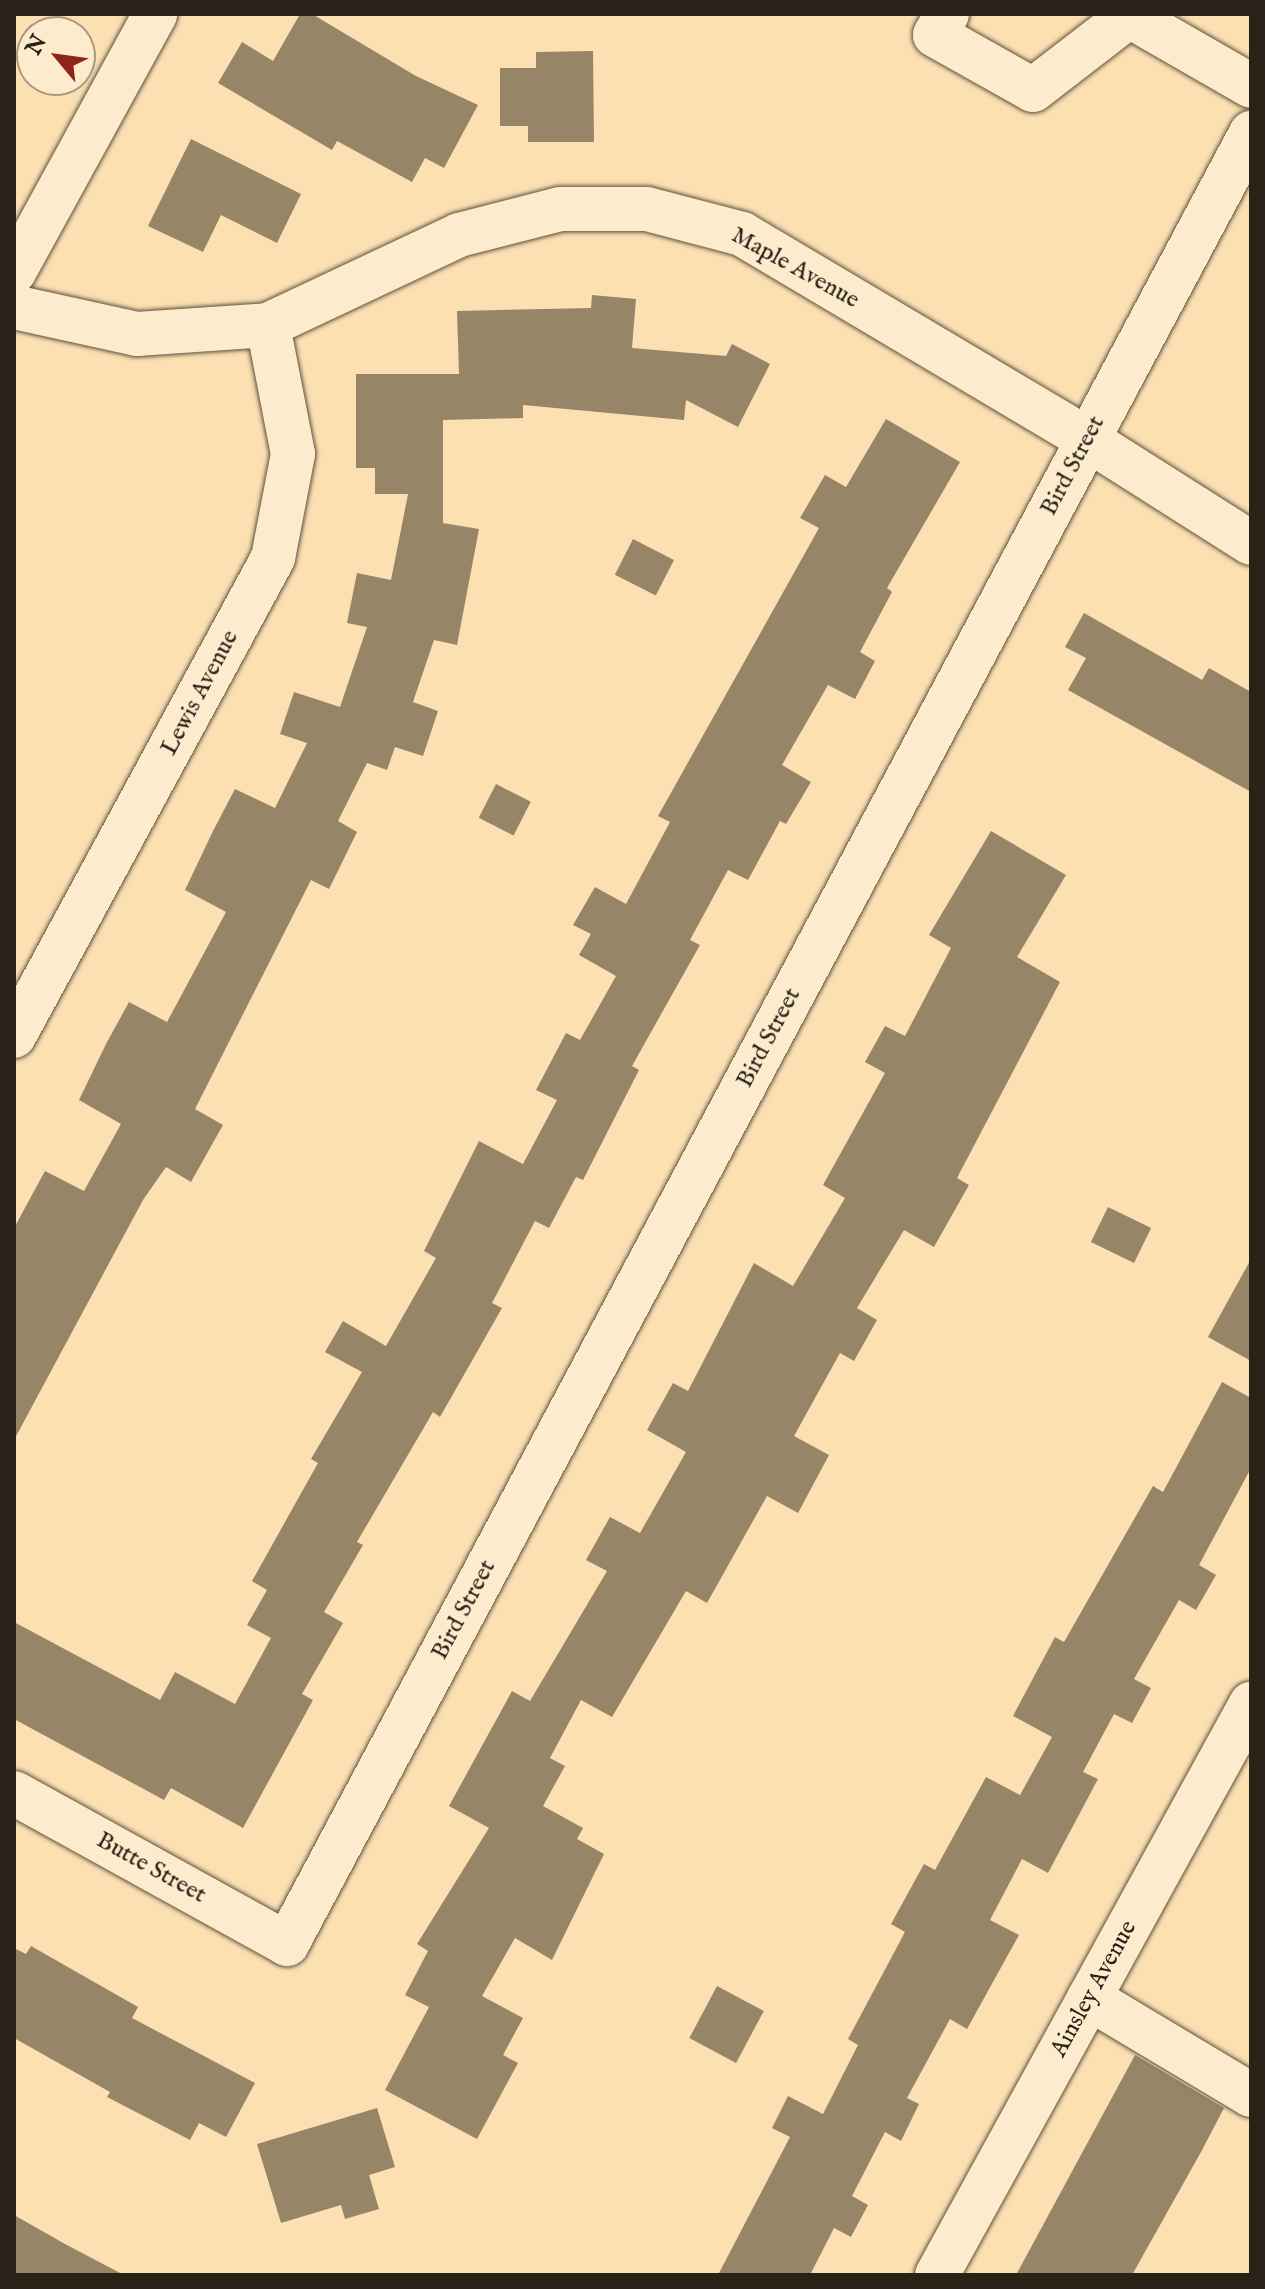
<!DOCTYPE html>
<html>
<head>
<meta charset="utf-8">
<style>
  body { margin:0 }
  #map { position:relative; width:1265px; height:2289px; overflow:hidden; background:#fce0b2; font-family:"IM FELL English",serif }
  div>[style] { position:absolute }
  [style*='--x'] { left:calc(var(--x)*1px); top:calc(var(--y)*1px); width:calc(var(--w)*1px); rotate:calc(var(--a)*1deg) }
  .building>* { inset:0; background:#978568; transform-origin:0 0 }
  .roads { filter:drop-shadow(0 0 2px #5e523e) drop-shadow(0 0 2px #5e523e) }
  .minor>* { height:44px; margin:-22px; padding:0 22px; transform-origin:22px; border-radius:22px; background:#fdebcd }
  span { translate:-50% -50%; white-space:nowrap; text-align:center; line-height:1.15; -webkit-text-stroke:7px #fdebcd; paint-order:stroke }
  .street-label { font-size:24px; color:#292218 }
  .frame { position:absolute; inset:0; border:16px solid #292218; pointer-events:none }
  .north { position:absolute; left:16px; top:16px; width:80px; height:80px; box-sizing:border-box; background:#fdebcd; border:2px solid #a89b85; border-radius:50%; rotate:299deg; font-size:22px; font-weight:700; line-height:32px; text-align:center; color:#292218 }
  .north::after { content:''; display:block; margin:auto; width:28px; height:36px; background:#8f2418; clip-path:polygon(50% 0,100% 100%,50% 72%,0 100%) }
</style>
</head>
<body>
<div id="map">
  <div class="building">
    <i style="clip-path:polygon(300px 14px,312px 14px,416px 76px,478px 105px,444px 168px,425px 158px,412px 182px,337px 141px,332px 150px,218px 83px,242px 42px,273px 61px)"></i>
    <i style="clip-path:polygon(593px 51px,594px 142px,528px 142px,528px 126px,500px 126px,500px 68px,536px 68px,536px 52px)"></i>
    <i style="clip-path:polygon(191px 139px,301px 194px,277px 243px,221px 215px,203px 252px,148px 226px)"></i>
    <i style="clip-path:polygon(592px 295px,636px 299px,632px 348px,726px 356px,732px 344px,770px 364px,738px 427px,686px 400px,684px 420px,523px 405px,523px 418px,443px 420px,443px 523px,479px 529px,457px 645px,434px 640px,413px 702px,438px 711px,423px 756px,395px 747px,387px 770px,367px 763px,338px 821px,357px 832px,329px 889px,311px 880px,195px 1109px,223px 1125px,191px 1182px,166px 1167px,143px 1200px,14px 1440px,14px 1228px,45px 1171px,84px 1191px,121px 1124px,79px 1100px,106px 1044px,129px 1002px,167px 1022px,226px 912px,185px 890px,213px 831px,235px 789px,275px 808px,307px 743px,280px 734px,294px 692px,340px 707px,367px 627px,347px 623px,357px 573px,391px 580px,408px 494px,375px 494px,375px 468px,356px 468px,356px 374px,459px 374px,457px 311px,591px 308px)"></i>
    <i style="clip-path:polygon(886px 419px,960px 462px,887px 588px,892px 592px,860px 652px,875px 661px,855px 699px,828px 685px,782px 765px,811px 782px,786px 824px,780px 821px,748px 880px,728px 870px,690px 940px,700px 945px,632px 1066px,639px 1070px,583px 1180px,576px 1177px,549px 1228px,535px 1221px,492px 1303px,502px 1308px,440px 1417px,433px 1412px,357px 1542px,363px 1545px,324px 1612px,343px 1623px,302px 1694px,313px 1700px,243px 1828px,171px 1788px,164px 1800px,14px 1719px,14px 1622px,160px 1700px,175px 1672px,235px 1704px,271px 1638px,247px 1625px,267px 1590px,252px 1581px,318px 1463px,311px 1459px,362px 1372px,325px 1352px,343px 1321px,386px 1346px,436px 1258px,424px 1251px,479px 1141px,523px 1164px,557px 1100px,536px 1090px,566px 1033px,580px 1040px,616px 976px,579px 955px,591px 934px,573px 925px,595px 887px,626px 904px,670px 822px,658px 816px,819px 528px,800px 518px,825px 475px,846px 487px)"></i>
    <i style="left:633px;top:539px;width:46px;height:40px;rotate:27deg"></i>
    <i style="clip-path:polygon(1084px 613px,1202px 680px,1209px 668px,1251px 692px,1251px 792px,1068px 690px,1086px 658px,1065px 647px)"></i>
    <i style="left:496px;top:784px;width:39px;height:38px;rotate:27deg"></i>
    <i style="clip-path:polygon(991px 831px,1066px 875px,1017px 957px,1060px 982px,957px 1178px,969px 1185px,934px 1247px,904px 1230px,857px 1308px,877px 1320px,854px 1361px,840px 1353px,794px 1436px,829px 1455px,798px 1513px,767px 1496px,707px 1603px,686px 1591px,612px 1717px,581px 1700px,550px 1758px,565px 1766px,543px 1806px,583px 1828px,577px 1839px,604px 1854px,552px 1960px,515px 1938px,482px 1996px,523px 2018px,503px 2055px,518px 2063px,477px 2139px,385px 2090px,429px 2007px,405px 1995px,428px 1951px,417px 1944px,489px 1828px,449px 1806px,512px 1691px,530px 1701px,607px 1571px,586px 1560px,610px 1517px,640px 1533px,686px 1452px,647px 1430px,673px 1383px,688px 1391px,754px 1263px,793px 1286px,845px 1198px,823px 1185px,885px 1073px,865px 1062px,885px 1026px,905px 1036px,951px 948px,929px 935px)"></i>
    <i style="left:1108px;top:1207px;width:48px;height:39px;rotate:26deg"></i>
    <i style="clip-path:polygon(1251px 1259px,1251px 1361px,1208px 1337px)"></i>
    <i style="clip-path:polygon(1222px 1382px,1251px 1398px,1251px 1468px,1199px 1565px,1216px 1575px,1196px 1610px,1179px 1600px,1134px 1679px,1151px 1688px,1132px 1723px,1114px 1714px,1083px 1772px,1098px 1779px,1048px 1873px,1022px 1859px,990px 1920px,1019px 1935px,967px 2029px,950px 2019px,907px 2098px,919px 2104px,901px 2141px,885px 2132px,852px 2196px,868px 2205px,851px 2237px,834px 2228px,810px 2275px,718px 2275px,790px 2137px,772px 2128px,788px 2096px,823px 2114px,858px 2045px,848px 2039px,905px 1932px,891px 1924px,924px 1864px,935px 1870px,986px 1777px,1020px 1795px,1052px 1737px,1013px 1716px,1055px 1637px,1064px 1642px,1153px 1486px,1163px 1492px)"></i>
    <i style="clip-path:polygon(31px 1946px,138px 2007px,132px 2018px,255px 2083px,226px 2137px,199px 2123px,190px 2140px,107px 2097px,110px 2092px,14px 2038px,14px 1948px,26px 1954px)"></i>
    <i style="left:717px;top:1986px;width:53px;height:59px;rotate:28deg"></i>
    <i style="clip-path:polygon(1135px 2055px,1224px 2108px,1201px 2152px,1132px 2275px,1016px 2275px)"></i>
    <i style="clip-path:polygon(377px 2108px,395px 2167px,369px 2175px,379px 2209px,345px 2219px,341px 2205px,281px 2223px,257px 2144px)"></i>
    <i style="clip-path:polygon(14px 2215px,65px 2244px,124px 2275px,14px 2275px)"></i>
  </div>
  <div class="roads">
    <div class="minor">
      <i style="--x:947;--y:14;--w:24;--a:120"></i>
      <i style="--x:935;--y:35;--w:112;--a:29.3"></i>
      <i style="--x:1033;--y:90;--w:121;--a:-37.6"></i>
      <i style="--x:1126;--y:14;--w:144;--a:29.9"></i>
      <i style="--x:14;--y:272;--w:294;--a:-61.3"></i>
      <i style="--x:14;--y:307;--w:126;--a:12.4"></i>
      <i style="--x:137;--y:334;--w:131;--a:-3.9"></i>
      <i style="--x:268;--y:325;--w:211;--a:-25.2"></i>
      <i style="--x:459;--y:235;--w:104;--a:-14.4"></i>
      <i style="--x:560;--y:209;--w:87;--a:0"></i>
      <i style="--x:647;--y:209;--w:98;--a:14.7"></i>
      <i style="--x:742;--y:234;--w:401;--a:30.7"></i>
      <i style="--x:1087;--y:439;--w:194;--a:32.4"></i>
      <i style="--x:14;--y:1036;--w:544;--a:-61.55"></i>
      <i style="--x:273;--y:558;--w:106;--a:-79.1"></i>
      <i style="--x:293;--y:454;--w:131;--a:-101"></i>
      <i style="--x:14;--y:1793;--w:312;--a:28.9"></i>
      <i style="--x:287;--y:1944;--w:2052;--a:-61.97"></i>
      <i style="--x:1089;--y:1998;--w:189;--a:30.9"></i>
      <i style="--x:937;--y:2275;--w:652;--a:-61.19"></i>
    </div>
  </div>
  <div class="street-label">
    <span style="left:795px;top:268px;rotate:29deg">Maple Avenue</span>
    <span style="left:1073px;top:466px;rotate:-62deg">Bird Street</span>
    <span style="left:200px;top:693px;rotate:-62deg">Lewis Avenue</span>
    <span style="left:769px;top:1038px;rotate:-62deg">Bird Street</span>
    <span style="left:464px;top:1610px;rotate:-62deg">Bird Street</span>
    <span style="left:151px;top:1868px;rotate:29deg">Butte Street</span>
    <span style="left:1094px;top:1989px;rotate:-61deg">Ainsley Avenue</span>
  </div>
  <div class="frame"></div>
  <div class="north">N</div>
</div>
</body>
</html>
